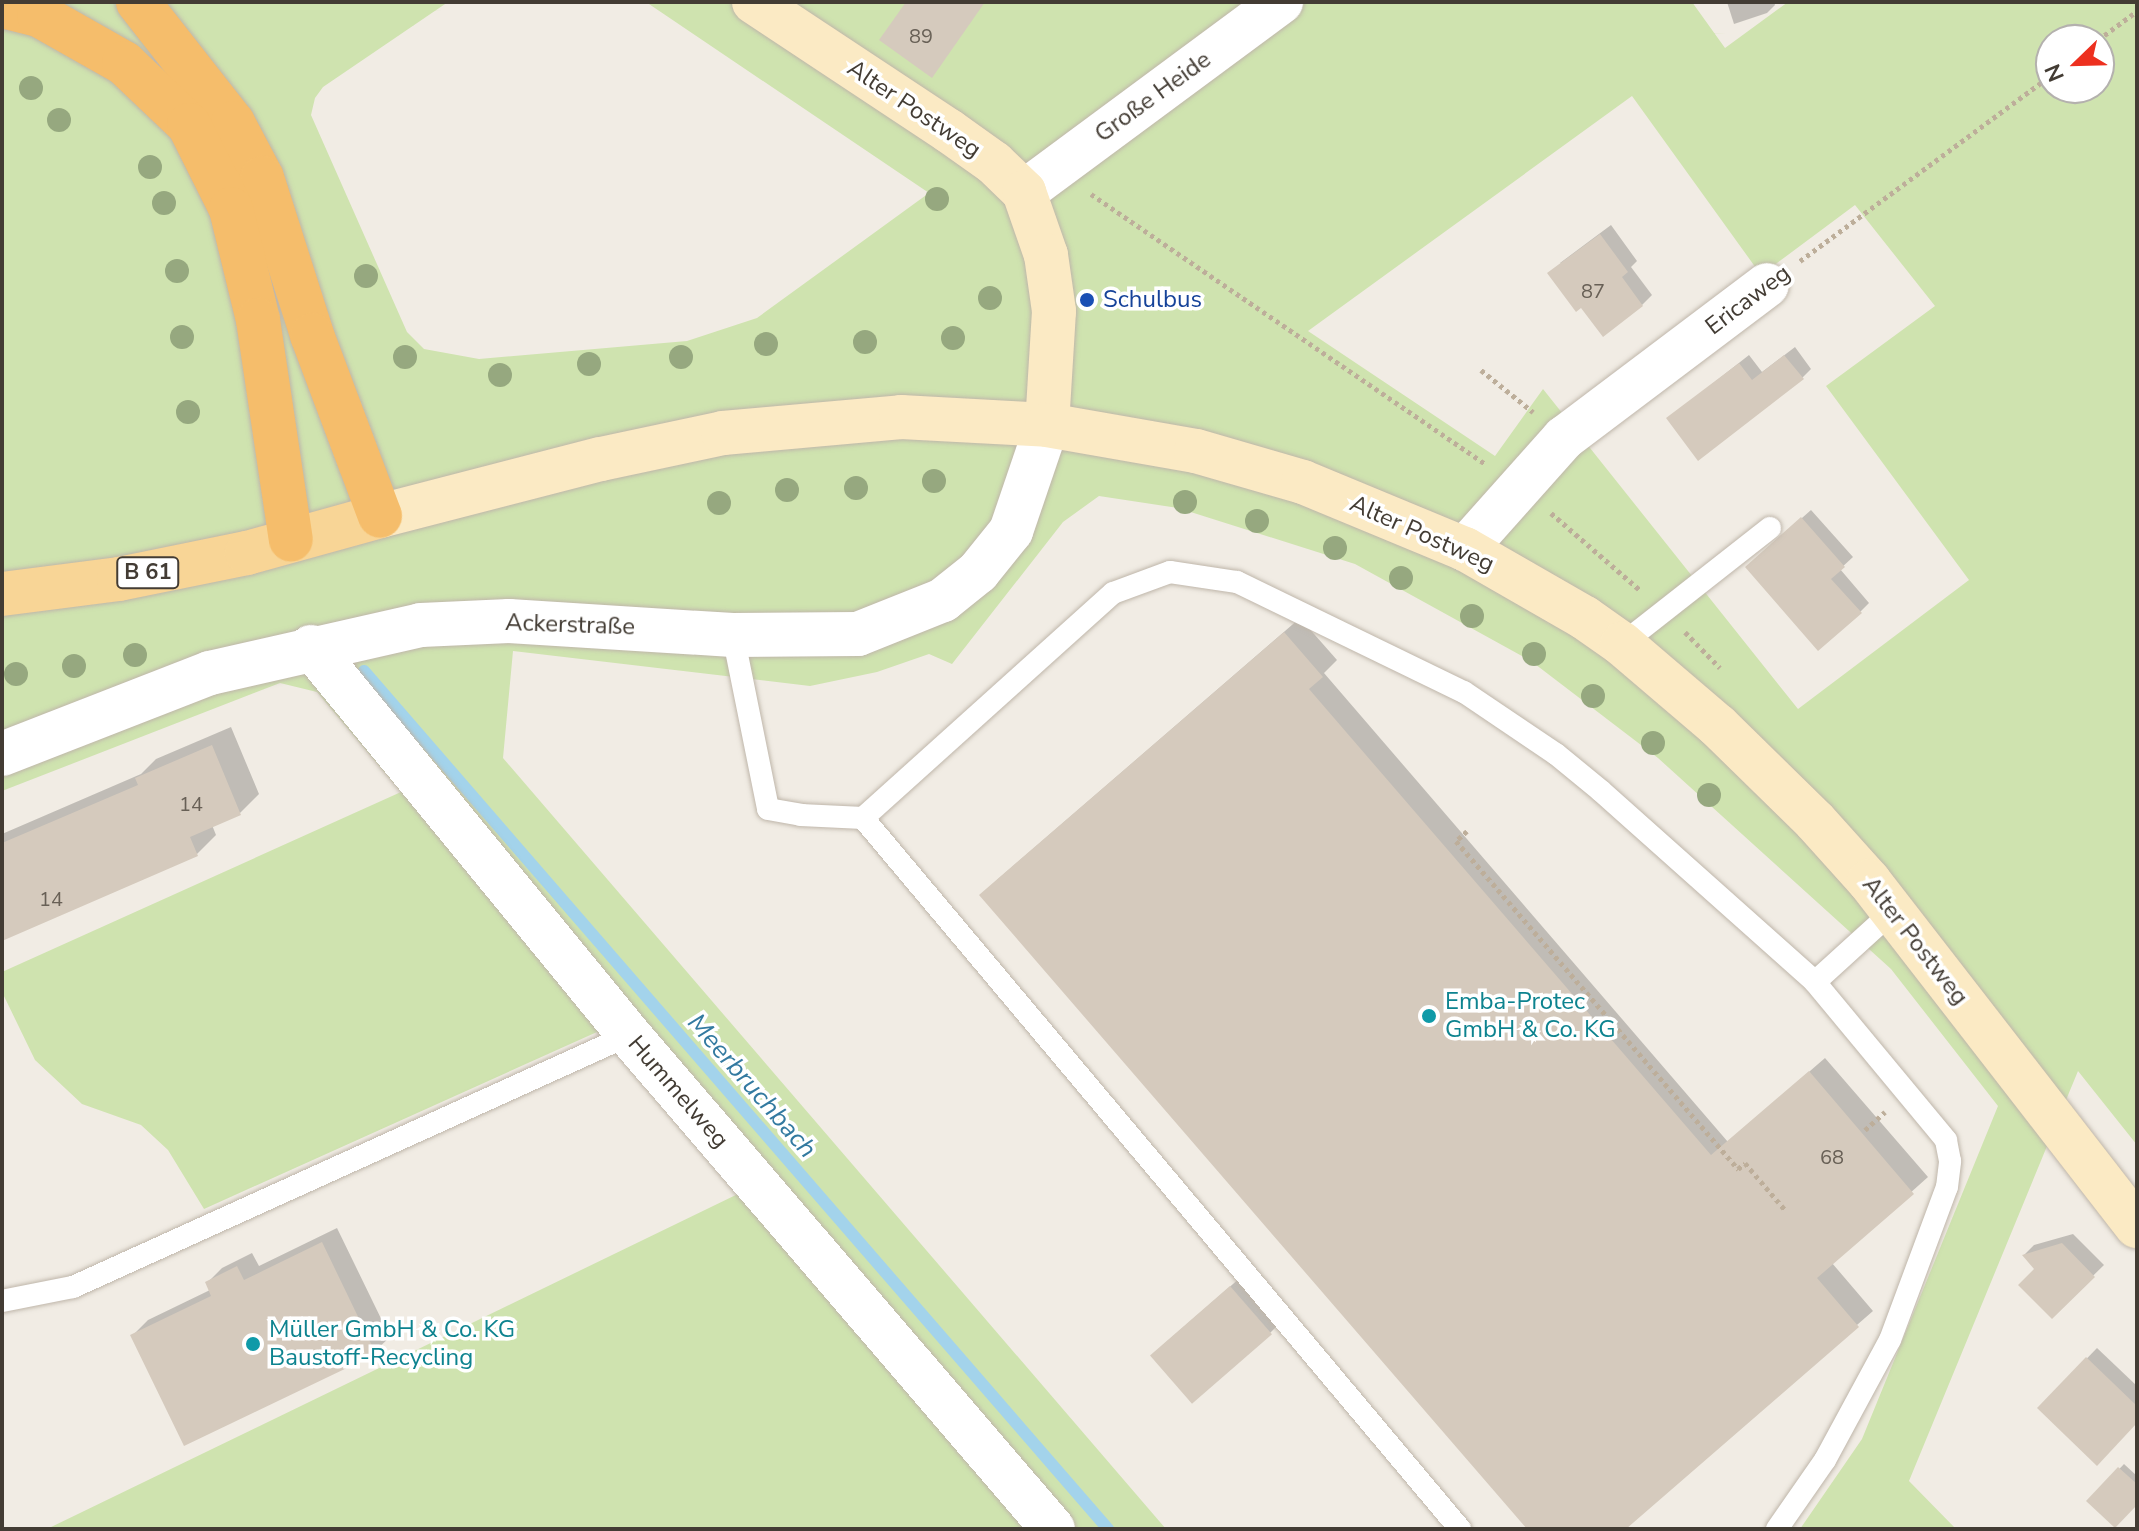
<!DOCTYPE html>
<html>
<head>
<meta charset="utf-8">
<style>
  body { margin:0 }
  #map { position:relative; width:2139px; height:1531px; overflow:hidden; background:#f1ece4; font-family:"Nunito Sans",sans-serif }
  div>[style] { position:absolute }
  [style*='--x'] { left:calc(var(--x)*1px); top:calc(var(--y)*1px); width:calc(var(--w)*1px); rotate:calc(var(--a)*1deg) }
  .green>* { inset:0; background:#cfe3af }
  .shadow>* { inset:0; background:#0003 }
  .stream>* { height:12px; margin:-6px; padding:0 6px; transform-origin:6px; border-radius:6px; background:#a3d3eb }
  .building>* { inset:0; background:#d5cabd; transform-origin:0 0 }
  .path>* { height:5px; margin-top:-2.5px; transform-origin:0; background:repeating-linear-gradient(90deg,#bdae9a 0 4px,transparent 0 8px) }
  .roads { filter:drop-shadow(0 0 2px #bfb6aa) drop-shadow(0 0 2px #bfb6aa) }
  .lane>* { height:22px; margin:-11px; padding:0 11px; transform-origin:11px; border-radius:11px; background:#fff }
  .street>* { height:44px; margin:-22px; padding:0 22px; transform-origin:22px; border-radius:22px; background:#fff }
  .secondary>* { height:44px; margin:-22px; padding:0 22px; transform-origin:22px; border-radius:22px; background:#fbeac4 }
  .primary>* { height:44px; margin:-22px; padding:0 22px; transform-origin:22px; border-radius:22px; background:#f8d596 }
  .highway>* { height:44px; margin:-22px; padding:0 22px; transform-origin:22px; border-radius:22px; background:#f5bd6b }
  .trees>* { width:24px; height:24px; margin:-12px; border-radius:50%; background:#96a87f }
  .dots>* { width:22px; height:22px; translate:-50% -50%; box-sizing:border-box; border:4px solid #fff; border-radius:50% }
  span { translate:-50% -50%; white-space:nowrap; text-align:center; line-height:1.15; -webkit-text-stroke:7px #fff; paint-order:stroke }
  .number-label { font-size:20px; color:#686056 }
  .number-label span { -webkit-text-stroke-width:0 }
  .shield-label span { padding:2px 6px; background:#fff; border:2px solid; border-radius:6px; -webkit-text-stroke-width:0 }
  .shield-label { font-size:22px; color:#433c34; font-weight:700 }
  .street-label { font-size:24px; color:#433c34 }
  .transit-label { font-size:24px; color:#164399 }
  .left { translate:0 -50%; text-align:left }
  .culture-label { font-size:24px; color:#0d838f }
  .water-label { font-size:26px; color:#337aa0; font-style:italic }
  .frame { position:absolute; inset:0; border:4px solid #433c34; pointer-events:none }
  .north { position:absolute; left:2035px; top:24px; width:80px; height:80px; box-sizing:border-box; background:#fff; border:2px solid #b4b1ae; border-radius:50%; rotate:247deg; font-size:22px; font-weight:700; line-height:32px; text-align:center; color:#433c34 }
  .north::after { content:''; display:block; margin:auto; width:28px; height:36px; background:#ed301f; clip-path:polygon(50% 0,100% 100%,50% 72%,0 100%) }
</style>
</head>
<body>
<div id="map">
  <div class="green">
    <i style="clip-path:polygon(evenodd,2px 2px,448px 2px,323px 87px,315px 98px,311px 115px,407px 332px,424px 349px,479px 359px,687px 341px,757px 318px,929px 193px,646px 2px,1692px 2px,1725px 48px,1788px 2px,2137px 2px,2137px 1145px,2078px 1071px,1909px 1481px,1956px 1529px,1800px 1529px,1862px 1439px,1998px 1106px,1891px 969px,1658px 758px,1531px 661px,1355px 564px,1178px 508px,1099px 496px,1063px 522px,952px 664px,929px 654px,877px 672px,810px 686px,513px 651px,503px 758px,1166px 1529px,47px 1529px,742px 1192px,597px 1032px,204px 1209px,168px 1150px,141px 1125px,82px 1104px,35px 1060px,2px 992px,2px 972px,401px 792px,317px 692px,280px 683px,2px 791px,2px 2px,2051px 40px,2099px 40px,2099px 88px,2051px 88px,2051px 40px,2px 2px,1632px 96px,1761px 275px,1855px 205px,1935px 306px,1826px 386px,1969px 580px,1798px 709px,1543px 389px,1495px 456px,1308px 331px,1632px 96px)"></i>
  </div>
  <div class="shadow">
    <i style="clip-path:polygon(1727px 2px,1774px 2px,1775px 5px,1767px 13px,1734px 24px)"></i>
    <i style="clip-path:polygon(1611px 225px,1637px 261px,1631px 267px,1652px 295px,1642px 305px,1560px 263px)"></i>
    <i style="clip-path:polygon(1795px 347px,1811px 369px,1802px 378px,1669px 418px,1749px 355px,1762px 372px)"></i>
    <i style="clip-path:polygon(1811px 510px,1853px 557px,1840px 569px,1869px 603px,1860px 612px,1757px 558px)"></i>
    <i style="clip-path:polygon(1300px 618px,1337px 660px,1324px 673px,1728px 1142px,1825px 1058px,1928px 1177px,1832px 1263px,1873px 1311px,1623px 1529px,1529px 1529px,997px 880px)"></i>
    <i style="clip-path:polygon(231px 727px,259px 794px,240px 813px,212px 825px,216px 835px,197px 854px,2px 939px,2px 834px,141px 774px,156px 759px)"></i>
    <i style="clip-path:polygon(337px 1228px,390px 1337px,374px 1352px,133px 1335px,148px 1320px,210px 1290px,207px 1283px,222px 1268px,252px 1253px,259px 1266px)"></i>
    <i style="clip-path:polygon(2073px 1234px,2104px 1265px,2052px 1316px,2037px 1269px,2024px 1255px,2034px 1245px)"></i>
    <i style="clip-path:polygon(1241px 1277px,1280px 1323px,1270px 1333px,1163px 1345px)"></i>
    <i style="clip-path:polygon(2097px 1348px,2137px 1386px,2137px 1421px,2039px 1408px)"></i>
    <i style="clip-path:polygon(2124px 1464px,2137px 1476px,2137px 1503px,2089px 1501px)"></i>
  </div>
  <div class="stream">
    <i style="--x:364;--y:671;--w:1136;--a:49.07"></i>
  </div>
  <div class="building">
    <i style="clip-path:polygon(906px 2px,985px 2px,932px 78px,879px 40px)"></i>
    <i style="clip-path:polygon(1600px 234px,1628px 272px,1622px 277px,1643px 306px,1603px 337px,1581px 308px,1576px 312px,1547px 273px)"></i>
    <i style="clip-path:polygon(1784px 355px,1804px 379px,1698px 461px,1666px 418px,1739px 363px,1752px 380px)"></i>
    <i style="clip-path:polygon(1801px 517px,1845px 567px,1831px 579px,1862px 613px,1818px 651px,1745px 567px)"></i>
    <i style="clip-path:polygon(1284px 632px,1323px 677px,1309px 689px,1711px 1155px,1809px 1071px,1914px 1194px,1817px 1278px,1859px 1327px,1626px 1529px,1527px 1529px,979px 895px)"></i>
    <i style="clip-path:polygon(212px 745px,241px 815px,190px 837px,198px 856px,2px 941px,2px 843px,138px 785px,135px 778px)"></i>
    <i style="clip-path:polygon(322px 1242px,376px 1354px,184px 1446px,130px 1335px,211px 1296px,205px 1282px,237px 1266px,244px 1280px)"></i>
    <i style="clip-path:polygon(2062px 1243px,2095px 1277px,2052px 1319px,2018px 1285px,2034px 1269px,2022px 1255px)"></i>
    <i style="left:1230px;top:1286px;width:64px;height:106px;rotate:49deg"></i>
    <i style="clip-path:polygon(2086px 1357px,2137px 1406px,2137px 1423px,2097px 1466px,2037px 1408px)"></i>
    <i style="clip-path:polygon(2118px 1467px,2137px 1484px,2137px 1505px,2115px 1528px,2086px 1501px)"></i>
  </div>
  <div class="path">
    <i style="--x:2098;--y:40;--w:49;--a:-36.6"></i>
    <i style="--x:1091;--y:194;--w:478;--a:34.4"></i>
    <i style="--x:1800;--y:261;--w:312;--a:-36.5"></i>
    <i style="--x:1481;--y:370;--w:67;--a:38.9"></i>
    <i style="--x:1551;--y:513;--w:118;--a:40.9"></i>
    <i style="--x:1685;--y:632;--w:50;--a:45.8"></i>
    <i style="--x:1467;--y:831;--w:15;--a:138"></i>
    <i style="--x:1456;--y:841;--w:433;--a:49.3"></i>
    <i style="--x:1738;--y:1169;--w:9;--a:-41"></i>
    <i style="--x:1745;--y:1163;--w:63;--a:49.5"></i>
    <i style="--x:1865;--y:1130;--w:27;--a:-42"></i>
  </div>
  <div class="roads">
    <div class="lane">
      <i style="--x:733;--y:635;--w:177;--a:78.6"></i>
      <i style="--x:768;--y:809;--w:34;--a:10"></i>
      <i style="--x:801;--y:815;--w:62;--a:2.8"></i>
      <i style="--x:1622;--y:644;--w:188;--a:-38.1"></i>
      <i style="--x:2;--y:1301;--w:72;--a:-11.2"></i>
      <i style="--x:73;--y:1287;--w:610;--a:-24.38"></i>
      <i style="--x:1460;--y:1529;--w:928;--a:-130.02"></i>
      <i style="--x:863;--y:818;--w:336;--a:-42"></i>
      <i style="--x:1113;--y:593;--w:61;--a:-20.2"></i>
      <i style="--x:1170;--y:572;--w:68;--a:8.5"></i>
      <i style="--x:1237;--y:582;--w:252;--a:25.9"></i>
      <i style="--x:1464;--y:692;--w:111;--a:34"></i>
      <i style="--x:1556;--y:754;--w:58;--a:39.4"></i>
      <i style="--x:1601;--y:791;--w:287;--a:41.7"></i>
      <i style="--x:1815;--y:982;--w:105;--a:-42.3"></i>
      <i style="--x:1777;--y:1529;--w:84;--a:-55.2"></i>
      <i style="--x:1825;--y:1460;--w:136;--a:-61.6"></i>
      <i style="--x:1890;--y:1340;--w:163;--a:-69.6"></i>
      <i style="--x:1947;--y:1187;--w:26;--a:-83"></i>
      <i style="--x:1950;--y:1161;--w:21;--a:-101"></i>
      <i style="--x:1946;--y:1140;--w:205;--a:-129.7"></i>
    </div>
    <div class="street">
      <i style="--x:1024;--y:192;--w:320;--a:-36.5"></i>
      <i style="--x:1465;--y:549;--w:149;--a:-48.3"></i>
      <i style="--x:1564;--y:438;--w:254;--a:-37"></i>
      <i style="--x:311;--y:647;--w:502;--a:50.66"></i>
      <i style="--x:629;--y:1035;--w:651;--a:49.36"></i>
      <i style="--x:2;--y:754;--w:223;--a:-21.3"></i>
      <i style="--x:210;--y:673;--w:216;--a:-12.8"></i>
      <i style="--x:421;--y:625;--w:88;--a:-2.6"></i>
      <i style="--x:509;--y:621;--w:224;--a:3.6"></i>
      <i style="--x:733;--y:635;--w:125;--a:-0.5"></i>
      <i style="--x:858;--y:634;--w:92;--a:-21.8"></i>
      <i style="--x:943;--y:600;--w:45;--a:-38.7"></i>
      <i style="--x:978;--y:572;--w:53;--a:-51.2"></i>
      <i style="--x:1011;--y:531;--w:112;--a:-71.2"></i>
    </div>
    <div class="secondary">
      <i style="--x:754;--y:2;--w:234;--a:33.5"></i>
      <i style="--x:949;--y:131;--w:55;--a:35.4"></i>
      <i style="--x:994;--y:163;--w:42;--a:44"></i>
      <i style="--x:1024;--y:192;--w:67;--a:70.8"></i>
      <i style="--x:1046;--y:255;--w:57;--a:81.9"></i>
      <i style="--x:1054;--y:311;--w:114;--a:93.5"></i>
      <i style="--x:380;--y:516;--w:228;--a:-14.5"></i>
      <i style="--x:601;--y:459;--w:125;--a:-12"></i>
      <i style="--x:723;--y:433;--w:179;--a:-5.1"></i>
      <i style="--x:901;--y:417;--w:146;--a:3.1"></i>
      <i style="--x:1047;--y:425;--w:151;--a:9.9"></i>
      <i style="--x:1196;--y:451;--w:111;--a:16.2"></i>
      <i style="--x:1303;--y:482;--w:175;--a:22.5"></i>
      <i style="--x:1465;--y:549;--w:138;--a:29.9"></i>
      <i style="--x:1585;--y:618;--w:45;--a:35.1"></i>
      <i style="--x:1622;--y:644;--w:126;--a:40.5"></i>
      <i style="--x:1718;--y:726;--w:136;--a:44.4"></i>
      <i style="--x:1815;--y:821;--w:81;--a:48"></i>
      <i style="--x:1869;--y:881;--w:437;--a:52.2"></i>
    </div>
    <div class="primary">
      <i style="--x:2;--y:594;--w:118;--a:-7.3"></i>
      <i style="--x:119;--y:579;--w:131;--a:-11.5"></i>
      <i style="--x:247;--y:553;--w:138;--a:-15.5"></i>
    </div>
    <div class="highway">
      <i style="--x:138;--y:2;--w:154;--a:51.9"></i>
      <i style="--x:233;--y:123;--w:62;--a:62.2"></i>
      <i style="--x:262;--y:178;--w:165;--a:72.3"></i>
      <i style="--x:312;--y:335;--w:193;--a:69.4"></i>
      <i style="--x:2;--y:6;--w:38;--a:14"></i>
      <i style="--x:39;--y:15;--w:98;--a:29.5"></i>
      <i style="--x:124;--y:63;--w:90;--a:43.6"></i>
      <i style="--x:189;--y:125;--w:94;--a:63.4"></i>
      <i style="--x:231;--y:209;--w:114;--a:76.3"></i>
      <i style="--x:258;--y:320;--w:222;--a:81.5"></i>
    </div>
  </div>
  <div class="trees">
    <i style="left:31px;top:88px"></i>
    <i style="left:59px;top:120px"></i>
    <i style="left:150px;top:167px"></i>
    <i style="left:937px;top:199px"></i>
    <i style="left:164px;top:203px"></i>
    <i style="left:177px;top:271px"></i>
    <i style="left:366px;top:276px"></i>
    <i style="left:990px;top:298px"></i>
    <i style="left:182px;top:337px"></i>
    <i style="left:953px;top:338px"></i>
    <i style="left:865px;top:342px"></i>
    <i style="left:766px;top:344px"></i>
    <i style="left:405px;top:357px"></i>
    <i style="left:681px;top:357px"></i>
    <i style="left:589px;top:364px"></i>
    <i style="left:500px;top:375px"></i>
    <i style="left:188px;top:412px"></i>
    <i style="left:934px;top:481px"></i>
    <i style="left:856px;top:488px"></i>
    <i style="left:787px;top:490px"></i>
    <i style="left:1185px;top:502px"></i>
    <i style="left:719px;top:503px"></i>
    <i style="left:1257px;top:521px"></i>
    <i style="left:1335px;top:548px"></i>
    <i style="left:1401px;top:578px"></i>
    <i style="left:1472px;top:616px"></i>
    <i style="left:1534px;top:654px"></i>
    <i style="left:135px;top:655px"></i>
    <i style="left:74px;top:666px"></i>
    <i style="left:16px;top:674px"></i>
    <i style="left:1593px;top:696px"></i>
    <i style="left:1653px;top:743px"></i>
    <i style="left:1709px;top:795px"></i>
  </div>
  <div class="dots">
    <i style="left:1087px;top:300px;background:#1a4fb4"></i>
    <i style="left:1429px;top:1016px;background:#0f9aa8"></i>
    <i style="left:253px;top:1344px;background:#0f9aa8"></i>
  </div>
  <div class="number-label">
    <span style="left:921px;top:36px">89</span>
    <span style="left:1593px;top:291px">87</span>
    <span style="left:191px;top:804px">14</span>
    <span style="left:51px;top:899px">14</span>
    <span style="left:1832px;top:1157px">68</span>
  </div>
  <div class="shield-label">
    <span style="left:148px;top:573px">B 61</span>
  </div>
  <div class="street-label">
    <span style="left:1153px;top:97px;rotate:-36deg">Große Heide</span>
    <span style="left:914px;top:109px;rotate:34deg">Alter Postweg</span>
    <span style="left:1748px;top:300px;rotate:-37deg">Ericaweg</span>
    <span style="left:1422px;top:534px;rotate:24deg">Alter Postweg</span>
    <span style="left:570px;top:625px;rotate:2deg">Ackerstraße</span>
    <span style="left:1915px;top:941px;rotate:52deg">Alter Postweg</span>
    <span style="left:678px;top:1092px;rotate:49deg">Hummelweg</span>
  </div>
  <div class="transit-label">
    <span class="left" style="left:1103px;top:300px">Schulbus</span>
  </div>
  <div class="culture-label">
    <span class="left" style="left:1445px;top:1016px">Emba-Protec<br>GmbH &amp; Co. KG</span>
    <span class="left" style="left:269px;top:1344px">Müller GmbH &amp; Co. KG<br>Baustoff-Recycling</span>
  </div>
  <div class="water-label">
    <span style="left:752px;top:1086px;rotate:49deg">Meerbruchbach</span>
  </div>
  <div class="frame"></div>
  <div class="north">N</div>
</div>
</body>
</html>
